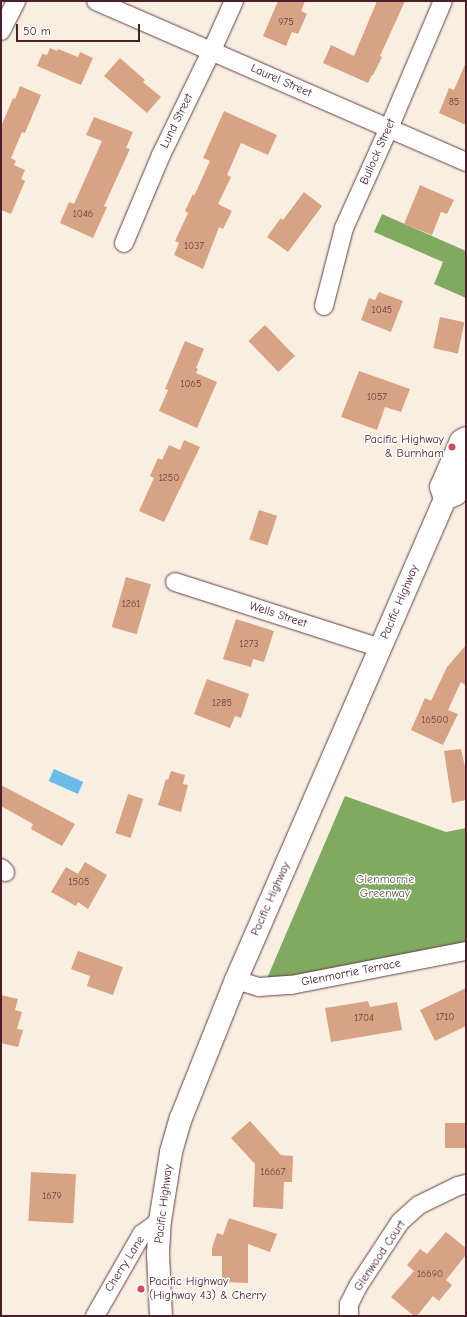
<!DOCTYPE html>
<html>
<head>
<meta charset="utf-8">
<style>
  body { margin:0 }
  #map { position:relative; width:467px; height:1317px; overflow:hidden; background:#f9efe1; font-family:"Comic Neue",sans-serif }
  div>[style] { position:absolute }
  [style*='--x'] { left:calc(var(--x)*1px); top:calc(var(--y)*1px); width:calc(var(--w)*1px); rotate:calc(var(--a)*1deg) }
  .forest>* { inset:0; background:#81aa61 }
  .water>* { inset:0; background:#6abbe6; transform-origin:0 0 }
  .building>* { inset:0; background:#d8a284; transform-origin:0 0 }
  .roads { filter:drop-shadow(0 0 1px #643e46) drop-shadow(0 0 1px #643e46) }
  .minor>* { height:18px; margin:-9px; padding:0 9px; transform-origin:9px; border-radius:9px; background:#fff }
  .major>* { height:22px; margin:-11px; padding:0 11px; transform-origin:11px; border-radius:11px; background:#fff }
  .dots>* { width:11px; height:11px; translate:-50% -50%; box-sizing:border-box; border:2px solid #fff; border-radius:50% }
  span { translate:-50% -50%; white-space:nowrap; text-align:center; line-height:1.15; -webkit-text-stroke:3px #fff; paint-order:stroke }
  .number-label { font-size:10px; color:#6e4041 }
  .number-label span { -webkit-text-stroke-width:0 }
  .street-label { font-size:12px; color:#4a1f2b }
  .poi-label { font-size:12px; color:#4a1f2b }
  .right { translate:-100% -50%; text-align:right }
  .left { translate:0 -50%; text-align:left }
  .park-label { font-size:12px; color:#695942 }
  .frame { position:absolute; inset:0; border:2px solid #4a1f2b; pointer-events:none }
  .scale { position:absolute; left:16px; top:24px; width:124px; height:18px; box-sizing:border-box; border:2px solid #4a1f2b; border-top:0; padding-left:5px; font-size:12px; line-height:14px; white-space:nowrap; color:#4a1f2b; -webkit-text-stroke:3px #fff; paint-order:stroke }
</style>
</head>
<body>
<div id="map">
  <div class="forest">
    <i style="clip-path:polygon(382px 214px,466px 251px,466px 298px,434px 284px,443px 262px,374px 232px)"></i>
    <i style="clip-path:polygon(345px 796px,446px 832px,466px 828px,466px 944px,265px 983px)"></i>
  </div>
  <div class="water">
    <i style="left:54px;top:769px;width:32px;height:13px;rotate:24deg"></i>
  </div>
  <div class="building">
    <i style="clip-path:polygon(278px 1px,305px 1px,301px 11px,307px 14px,298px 34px,292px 32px,286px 46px,263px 36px)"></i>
    <i style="clip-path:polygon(377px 1px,405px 1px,380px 56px,382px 57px,373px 75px,372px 75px,368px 83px,323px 63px,331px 45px,354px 56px)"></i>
    <i style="clip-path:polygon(50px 48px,57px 51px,58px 49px,78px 57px,80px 52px,93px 58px,81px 85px,37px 66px,42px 54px,47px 55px)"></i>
    <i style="clip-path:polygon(120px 58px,145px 80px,143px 82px,161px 97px,147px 113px,104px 76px)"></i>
    <i style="clip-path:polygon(466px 62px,466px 125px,439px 113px,449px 88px,454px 90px)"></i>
    <i style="clip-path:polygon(20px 86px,41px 95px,25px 133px,22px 132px,11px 158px,16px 161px,14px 165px,25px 170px,21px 179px,25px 181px,11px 214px,1px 210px,1px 127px,13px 98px,15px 99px)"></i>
    <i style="clip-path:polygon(224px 111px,277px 135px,268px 155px,241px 143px,227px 175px,231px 177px,218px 204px,232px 211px,223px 229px,219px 227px,203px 269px,174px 255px,179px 243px,175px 241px,188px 213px,185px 211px,193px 194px,194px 196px,210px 161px,203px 158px)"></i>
    <i style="clip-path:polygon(94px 117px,133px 132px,126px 148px,130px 149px,104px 206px,107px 207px,93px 238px,60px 223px,69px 202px,74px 204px,102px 141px,86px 135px)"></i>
    <i style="clip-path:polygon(420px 185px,454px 200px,447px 214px,441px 212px,432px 235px,404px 224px)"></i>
    <i style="clip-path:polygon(304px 192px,322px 206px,288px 252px,267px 237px,281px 218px,283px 220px)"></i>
    <i style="clip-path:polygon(379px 292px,403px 301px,391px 332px,361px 320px,369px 298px,375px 300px)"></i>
    <i style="left:440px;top:317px;width:25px;height:32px;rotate:12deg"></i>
    <i style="left:265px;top:325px;width:43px;height:23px;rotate:46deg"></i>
    <i style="clip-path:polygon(185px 341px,204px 349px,196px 368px,198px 369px,196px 373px,217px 382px,197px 428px,159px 411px,168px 390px,165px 389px)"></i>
    <i style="clip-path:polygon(359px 371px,410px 389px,401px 412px,385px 407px,377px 430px,341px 417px)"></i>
    <i style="clip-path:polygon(184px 440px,200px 447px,164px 522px,139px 511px,154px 478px,150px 476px,158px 458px,162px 460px,169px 445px,180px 450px)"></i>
    <i style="left:259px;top:510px;width:19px;height:31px;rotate:18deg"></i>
    <i style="left:126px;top:577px;width:26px;height:52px;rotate:16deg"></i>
    <i style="clip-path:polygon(236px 619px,274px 631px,264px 662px,253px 659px,251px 667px,223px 659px)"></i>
    <i style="clip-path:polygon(466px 645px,466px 686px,461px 682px,448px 710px,458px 714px,443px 745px,411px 730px,425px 698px,431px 701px,447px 667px)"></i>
    <i style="clip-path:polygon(207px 679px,249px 694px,241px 718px,235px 716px,230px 728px,194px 714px)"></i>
    <i style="clip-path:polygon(461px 749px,466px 771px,466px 800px,452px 803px,444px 751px)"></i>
    <i style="clip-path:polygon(171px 771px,185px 775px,183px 784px,188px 785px,181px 812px,158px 805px,166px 779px,168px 780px)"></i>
    <i style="clip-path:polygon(1px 785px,75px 824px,62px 846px,31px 829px,33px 824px,1px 806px)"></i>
    <i style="left:128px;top:794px;width:16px;height:41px;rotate:18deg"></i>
    <i style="clip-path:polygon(85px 862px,107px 875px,88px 909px,78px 902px,76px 906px,51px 892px,66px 867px,78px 874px)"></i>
    <i style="clip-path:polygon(78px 951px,123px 967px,113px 995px,87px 986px,90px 976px,71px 969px)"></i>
    <i style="clip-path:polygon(466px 988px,466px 1026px,435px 1041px,420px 1010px)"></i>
    <i style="clip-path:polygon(1px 995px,18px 999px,15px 1010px,22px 1012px,17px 1029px,23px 1030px,18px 1047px,1px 1043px)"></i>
    <i style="clip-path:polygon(368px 1001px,370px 1007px,397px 1002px,402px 1030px,331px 1042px,325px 1008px)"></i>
    <i style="clip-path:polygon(250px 1121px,281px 1155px,293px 1156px,292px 1182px,284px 1182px,283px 1209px,253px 1207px,255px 1164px,231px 1138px)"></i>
    <i style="left:466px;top:1123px;width:25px;height:21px;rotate:90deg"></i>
    <i style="left:31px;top:1172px;width:45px;height:49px;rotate:3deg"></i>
    <i style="clip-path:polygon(229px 1218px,277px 1234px,270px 1252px,248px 1244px,248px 1283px,222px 1282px,222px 1256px,212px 1256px,212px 1248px,217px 1233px,223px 1235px)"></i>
    <i style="clip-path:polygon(446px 1232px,466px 1248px,466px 1255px,446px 1280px,452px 1285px,439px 1301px,433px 1296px,417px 1316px,414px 1316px,391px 1297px,414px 1271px,407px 1265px,420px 1249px,427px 1254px)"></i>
  </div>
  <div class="roads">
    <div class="minor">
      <i style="--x:96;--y:1;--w:404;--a:23.5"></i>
      <i style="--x:1;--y:31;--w:34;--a:-63"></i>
      <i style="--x:124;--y:243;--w:95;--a:-67.2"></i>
      <i style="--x:161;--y:155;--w:117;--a:-64.1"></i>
      <i style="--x:212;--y:50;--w:54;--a:-65.8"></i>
      <i style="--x:324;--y:306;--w:81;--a:-75.6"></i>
      <i style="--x:344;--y:228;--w:110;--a:-65.8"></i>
      <i style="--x:389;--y:128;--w:138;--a:-67"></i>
      <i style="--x:175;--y:582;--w:216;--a:17.8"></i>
      <i style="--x:1;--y:868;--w:6;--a:45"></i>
      <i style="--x:236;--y:980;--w:24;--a:17"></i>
      <i style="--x:259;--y:987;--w:32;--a:-4"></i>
      <i style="--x:291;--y:985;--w:178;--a:-11"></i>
      <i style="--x:95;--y:1316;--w:95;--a:-60.2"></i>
      <i style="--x:142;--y:1234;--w:22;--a:-36"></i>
      <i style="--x:349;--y:1316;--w:12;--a:-90"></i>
      <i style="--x:349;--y:1304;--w:20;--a:-63"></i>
      <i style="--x:358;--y:1286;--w:77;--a:-56.7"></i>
      <i style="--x:400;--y:1222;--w:25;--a:-42"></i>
      <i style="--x:419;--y:1205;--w:43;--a:-26"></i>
      <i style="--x:458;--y:1186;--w:8;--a:-14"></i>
    </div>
    <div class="major">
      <i style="--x:445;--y:499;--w:12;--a:-24"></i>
      <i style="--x:456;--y:494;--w:25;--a:-67"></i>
      <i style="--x:161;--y:1316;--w:62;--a:-92.8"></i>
      <i style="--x:158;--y:1254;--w:33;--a:-87"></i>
      <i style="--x:160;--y:1221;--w:70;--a:-80.9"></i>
      <i style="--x:171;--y:1152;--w:35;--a:-74"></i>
      <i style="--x:181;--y:1118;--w:149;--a:-68.3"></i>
      <i style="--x:236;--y:980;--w:524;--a:-66.51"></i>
      <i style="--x:445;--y:499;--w:13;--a:-108"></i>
      <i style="--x:441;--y:487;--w:50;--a:-66.5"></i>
      <i style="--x:461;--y:441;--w:6;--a:-31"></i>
    </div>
  </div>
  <div class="dots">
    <i style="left:452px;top:447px;background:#d1495b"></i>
    <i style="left:141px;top:1289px;background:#d1495b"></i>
  </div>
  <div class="number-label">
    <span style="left:286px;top:23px">975</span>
    <span style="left:454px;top:103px">85</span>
    <span style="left:83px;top:215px">1046</span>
    <span style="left:194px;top:247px">1037</span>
    <span style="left:382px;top:311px">1045</span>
    <span style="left:191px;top:385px">1065</span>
    <span style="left:377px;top:398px">1057</span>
    <span style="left:169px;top:479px">1250</span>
    <span style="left:131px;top:605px">1261</span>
    <span style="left:249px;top:645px">1273</span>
    <span style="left:222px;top:704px">1285</span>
    <span style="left:435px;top:721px">16500</span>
    <span style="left:79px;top:883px">1505</span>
    <span style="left:445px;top:1018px">1710</span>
    <span style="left:364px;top:1019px">1704</span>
    <span style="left:273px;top:1173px">16667</span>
    <span style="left:52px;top:1197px">1679</span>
    <span style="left:430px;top:1275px">16690</span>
  </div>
  <div class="street-label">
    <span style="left:281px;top:81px;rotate:24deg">Laurel Street</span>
    <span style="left:177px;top:121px;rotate:-64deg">Lund Street</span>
    <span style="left:378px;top:152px;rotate:-66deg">Bullock Street</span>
    <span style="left:400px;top:602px;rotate:-67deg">Pacific Highway</span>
    <span style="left:278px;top:615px;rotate:18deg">Wells Street</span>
    <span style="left:271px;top:899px;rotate:-66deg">Pacific Highway</span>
    <span style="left:351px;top:973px;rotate:-11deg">Glenmorrie Terrace</span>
    <span style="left:164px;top:1204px;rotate:-83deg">Pacific Highway</span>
    <span style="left:380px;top:1256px;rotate:-56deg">Glenwood Court</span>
    <span style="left:125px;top:1264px;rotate:-58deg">Cherry Lane</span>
  </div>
  <div class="poi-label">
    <span class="right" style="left:444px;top:447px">Pacific Highway<br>&amp; Burnham</span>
    <span class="left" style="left:149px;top:1289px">Pacific Highway<br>(Highway 43) &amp; Cherry</span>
  </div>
  <div class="park-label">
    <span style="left:385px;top:887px">Glenmorrie<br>Greenway</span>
  </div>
  <div class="frame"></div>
  <div class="scale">50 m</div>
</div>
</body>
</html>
